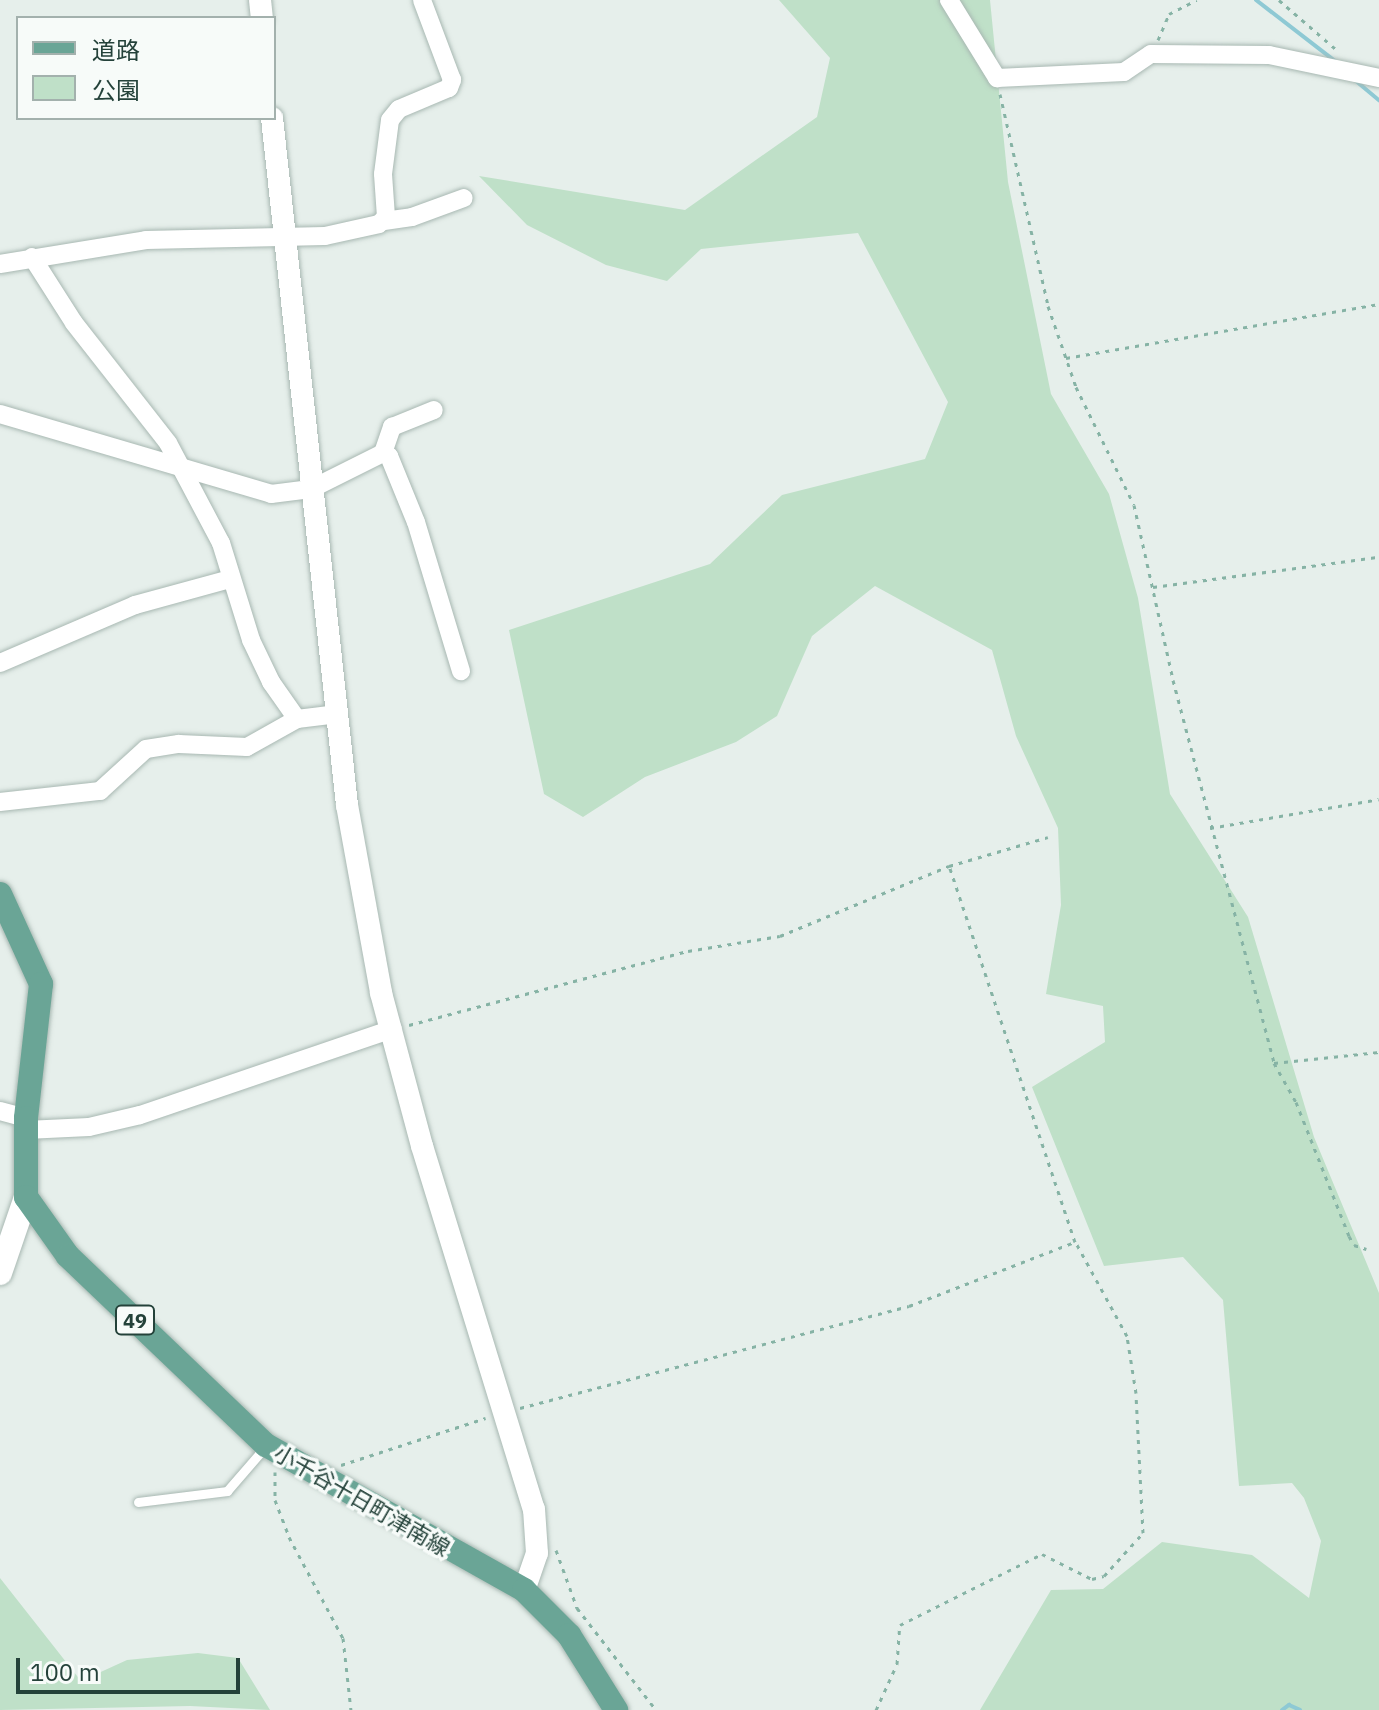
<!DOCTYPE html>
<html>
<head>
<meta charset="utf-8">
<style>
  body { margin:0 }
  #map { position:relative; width:1379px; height:1710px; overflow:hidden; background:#e6efeb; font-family:"IBM Plex Sans","Noto Sans JP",sans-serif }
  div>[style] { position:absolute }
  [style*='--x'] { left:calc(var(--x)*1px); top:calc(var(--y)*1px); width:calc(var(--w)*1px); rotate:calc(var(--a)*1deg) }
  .green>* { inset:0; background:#bfe0c8 }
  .stream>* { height:4px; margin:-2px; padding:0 2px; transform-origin:2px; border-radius:2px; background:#8ec9d4 }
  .path>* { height:3px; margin-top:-1.5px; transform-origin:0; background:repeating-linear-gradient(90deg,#86b3a5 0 4px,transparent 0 10px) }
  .roads { filter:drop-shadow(0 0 2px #a8b8b2) drop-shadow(0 0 2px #a8b8b2) }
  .service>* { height:9px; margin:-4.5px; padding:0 4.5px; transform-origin:4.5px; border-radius:4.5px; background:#fff }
  .minor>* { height:18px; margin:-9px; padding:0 9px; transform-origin:9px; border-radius:9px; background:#fff }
  .tertiary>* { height:22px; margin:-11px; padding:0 11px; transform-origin:11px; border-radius:11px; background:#fff }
  .secondary>* { height:24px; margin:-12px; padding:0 12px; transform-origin:12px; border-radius:12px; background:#fff }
  .primary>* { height:24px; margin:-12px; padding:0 12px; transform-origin:12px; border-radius:12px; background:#6aa596 }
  span { translate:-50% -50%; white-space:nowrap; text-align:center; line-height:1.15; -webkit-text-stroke:7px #f7fbf9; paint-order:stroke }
  .shield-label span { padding:2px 6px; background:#f7fbf9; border:2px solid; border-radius:6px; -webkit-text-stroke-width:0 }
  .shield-label { font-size:20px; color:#24423a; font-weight:700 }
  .street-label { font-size:22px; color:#24423a }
  .legend { position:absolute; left:16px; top:16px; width:260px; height:104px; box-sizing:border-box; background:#f7fbf9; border:2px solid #a3b1ad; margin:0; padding:10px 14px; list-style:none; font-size:24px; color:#24423a }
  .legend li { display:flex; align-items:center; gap:16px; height:40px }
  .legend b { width:40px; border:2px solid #a3b1ad }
  .scale { position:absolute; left:16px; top:1658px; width:224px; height:36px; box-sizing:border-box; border:4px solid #24423a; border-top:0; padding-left:10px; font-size:24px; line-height:28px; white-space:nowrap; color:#24423a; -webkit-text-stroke:6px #f7fbf9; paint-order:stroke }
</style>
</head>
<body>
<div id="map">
  <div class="green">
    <i style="clip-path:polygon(779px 0,990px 0,1008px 182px,1051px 394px,1109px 494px,1138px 598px,1170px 794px,1248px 917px,1314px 1137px,1379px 1293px,1379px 1710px,980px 1710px,1051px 1590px,1103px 1589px,1162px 1542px,1252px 1555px,1309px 1598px,1321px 1541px,1304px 1498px,1292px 1483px,1239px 1486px,1223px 1300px,1183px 1257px,1104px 1266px,1032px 1087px,1105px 1042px,1103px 1006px,1046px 994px,1061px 905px,1058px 828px,1016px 736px,992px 650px,875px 586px,812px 636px,777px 716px,736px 742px,645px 777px,583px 817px,544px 794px,509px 630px,710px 564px,782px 495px,925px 459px,948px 402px,858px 233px,701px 249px,667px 281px,606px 265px,527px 225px,479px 176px,685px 210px,817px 117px,830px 58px)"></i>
    <i style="clip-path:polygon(0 1578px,81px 1681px,127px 1660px,198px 1653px,238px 1658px,270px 1710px,190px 1706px,0 1710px)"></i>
  </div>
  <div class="stream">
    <i style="--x:1256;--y:0;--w:100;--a:37.7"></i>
    <i style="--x:1356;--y:81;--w:30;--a:40"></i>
    <i style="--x:1282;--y:1710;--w:9;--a:-36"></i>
    <i style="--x:1289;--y:1705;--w:12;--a:24"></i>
  </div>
  <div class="path">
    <i style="--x:1279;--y:0;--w:79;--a:40.9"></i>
    <i style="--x:1158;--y:40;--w:28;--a:-67"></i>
    <i style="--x:1169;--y:14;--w:31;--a:-27"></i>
    <i style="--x:1000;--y:94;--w:217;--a:77.2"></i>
    <i style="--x:1048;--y:306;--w:86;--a:70.9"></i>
    <i style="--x:1076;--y:387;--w:131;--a:63.8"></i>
    <i style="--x:1134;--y:505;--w:179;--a:77.4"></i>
    <i style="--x:1173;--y:680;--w:396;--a:75.2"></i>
    <i style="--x:1274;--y:1063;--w:106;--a:-6"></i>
    <i style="--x:1066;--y:358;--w:318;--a:-9.8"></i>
    <i style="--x:1153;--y:587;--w:228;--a:-7.6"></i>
    <i style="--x:1210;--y:828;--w:171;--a:-9.7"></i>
    <i style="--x:409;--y:1025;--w:289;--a:-14.9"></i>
    <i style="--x:688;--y:951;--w:93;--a:-9.3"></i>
    <i style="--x:780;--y:936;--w:183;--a:-22.5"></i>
    <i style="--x:949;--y:866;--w:103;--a:-16.3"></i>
    <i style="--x:1274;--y:1063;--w:45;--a:60.6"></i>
    <i style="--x:1296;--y:1102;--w:144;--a:68.4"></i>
    <i style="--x:1349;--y:1236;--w:10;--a:61"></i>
    <i style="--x:1354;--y:1245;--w:13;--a:18"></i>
    <i style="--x:520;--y:1408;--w:402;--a:-14.7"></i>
    <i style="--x:909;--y:1306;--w:178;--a:-21.1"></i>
    <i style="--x:1075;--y:1242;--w:397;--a:-108.5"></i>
    <i style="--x:341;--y:1465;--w:152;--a:-18"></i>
    <i style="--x:275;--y:1472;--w:28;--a:90"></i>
    <i style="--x:275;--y:1500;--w:40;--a:69"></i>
    <i style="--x:289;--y:1537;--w:115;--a:61.9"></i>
    <i style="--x:343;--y:1638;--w:72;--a:83.7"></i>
    <i style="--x:556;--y:1550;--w:62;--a:70.1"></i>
    <i style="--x:577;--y:1608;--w:129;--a:52.2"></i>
    <i style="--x:876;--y:1710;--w:51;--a:-65.5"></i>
    <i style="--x:897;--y:1664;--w:39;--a:-86"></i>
    <i style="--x:900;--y:1625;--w:159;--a:-26.6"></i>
    <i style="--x:1042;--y:1554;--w:56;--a:26.6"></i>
    <i style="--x:1092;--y:1579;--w:12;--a:-14"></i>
    <i style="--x:1104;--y:1576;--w:58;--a:-47.8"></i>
    <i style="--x:1143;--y:1533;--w:140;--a:-92.9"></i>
    <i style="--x:1136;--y:1393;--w:58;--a:-99"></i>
    <i style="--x:1127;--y:1336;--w:106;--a:-118.7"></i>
  </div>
  <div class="roads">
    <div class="service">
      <i style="--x:138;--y:1502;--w:90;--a:-7"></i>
      <i style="--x:227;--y:1491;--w:60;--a:-49.1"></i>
    </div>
    <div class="minor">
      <i style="--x:949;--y:0;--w:92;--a:58.4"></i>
      <i style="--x:997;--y:78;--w:127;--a:-2.7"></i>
      <i style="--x:1124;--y:72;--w:32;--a:-34"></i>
      <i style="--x:1151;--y:54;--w:118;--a:0.5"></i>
      <i style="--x:1269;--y:55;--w:112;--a:11.8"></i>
      <i style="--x:384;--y:221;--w:28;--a:-8"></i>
      <i style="--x:412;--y:217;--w:55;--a:-20.1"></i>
      <i style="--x:32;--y:257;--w:78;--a:57.5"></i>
      <i style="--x:74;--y:323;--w:152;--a:51.9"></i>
      <i style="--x:168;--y:443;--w:113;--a:62.1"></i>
      <i style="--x:221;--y:543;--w:102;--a:72.8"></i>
      <i style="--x:251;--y:640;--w:47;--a:64.5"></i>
      <i style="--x:271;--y:682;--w:45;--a:54.9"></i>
      <i style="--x:0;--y:264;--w:148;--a:-9.3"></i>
      <i style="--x:146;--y:240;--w:179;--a:-1.3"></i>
      <i style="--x:325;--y:236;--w:55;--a:-12.5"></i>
      <i style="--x:379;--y:224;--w:10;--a:-45"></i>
      <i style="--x:386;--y:217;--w:43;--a:-94"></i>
      <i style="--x:383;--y:174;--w:54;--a:-82.6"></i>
      <i style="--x:390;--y:120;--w:14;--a:-51"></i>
      <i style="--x:399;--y:109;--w:54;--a:-22.8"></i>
      <i style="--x:449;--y:88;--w:9;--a:-69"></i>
      <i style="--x:452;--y:80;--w:85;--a:-110.6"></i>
      <i style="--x:0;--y:414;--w:283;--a:16.4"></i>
      <i style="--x:271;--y:494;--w:40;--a:-7.1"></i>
      <i style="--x:311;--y:489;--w:80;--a:-26.6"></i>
      <i style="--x:383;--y:453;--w:7;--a:27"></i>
      <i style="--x:389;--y:456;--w:71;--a:67.8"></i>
      <i style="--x:416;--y:522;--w:156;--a:73.2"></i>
      <i style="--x:383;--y:453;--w:28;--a:-71"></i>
      <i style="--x:392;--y:427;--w:45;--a:-22"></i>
      <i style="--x:0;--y:663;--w:147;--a:-23.2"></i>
      <i style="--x:135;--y:605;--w:98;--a:-15.3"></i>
      <i style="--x:0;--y:802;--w:101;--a:-6.3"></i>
      <i style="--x:100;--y:791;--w:62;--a:-42.4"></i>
      <i style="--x:146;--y:749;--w:33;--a:-9"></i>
      <i style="--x:179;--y:744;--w:68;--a:2.5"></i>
      <i style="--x:247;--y:747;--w:57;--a:-29.2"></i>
      <i style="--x:297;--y:719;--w:39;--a:-7"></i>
      <i style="--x:0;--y:1111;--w:27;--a:15"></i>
      <i style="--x:26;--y:1130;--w:63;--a:-2.7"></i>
      <i style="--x:89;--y:1127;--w:52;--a:-13.2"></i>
      <i style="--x:140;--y:1115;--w:267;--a:-18.8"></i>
    </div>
    <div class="tertiary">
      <i style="--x:260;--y:0;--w:18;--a:84"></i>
      <i style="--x:272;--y:118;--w:691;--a:83.77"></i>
      <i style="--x:347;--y:805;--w:191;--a:79.7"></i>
      <i style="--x:381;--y:993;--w:158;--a:75"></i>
      <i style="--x:422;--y:1146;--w:380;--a:72.9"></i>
      <i style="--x:534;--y:1509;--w:44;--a:86.1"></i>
      <i style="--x:537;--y:1553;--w:39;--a:109"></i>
    </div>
    <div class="secondary">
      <i style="--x:0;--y:1273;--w:80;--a:-71.1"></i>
    </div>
    <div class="primary">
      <i style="--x:0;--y:894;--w:99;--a:65.5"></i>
      <i style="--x:41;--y:984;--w:135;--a:96.4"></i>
      <i style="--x:26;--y:1118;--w:79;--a:90"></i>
      <i style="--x:26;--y:1197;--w:72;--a:54.6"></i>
      <i style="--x:68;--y:1256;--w:274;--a:43.7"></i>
      <i style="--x:266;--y:1445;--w:296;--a:29.3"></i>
      <i style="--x:524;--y:1590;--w:64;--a:45"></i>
      <i style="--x:569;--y:1635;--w:89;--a:57.9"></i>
    </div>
  </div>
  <div class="shield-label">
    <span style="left:135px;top:1320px">49</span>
  </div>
  <div class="street-label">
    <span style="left:362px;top:1500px;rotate:30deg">小千谷十日町津南線</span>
  </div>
  <ul class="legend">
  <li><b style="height:10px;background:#6aa596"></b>道路</li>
  <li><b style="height:22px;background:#bfe0c8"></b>公園</li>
  </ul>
  <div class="scale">100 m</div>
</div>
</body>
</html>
